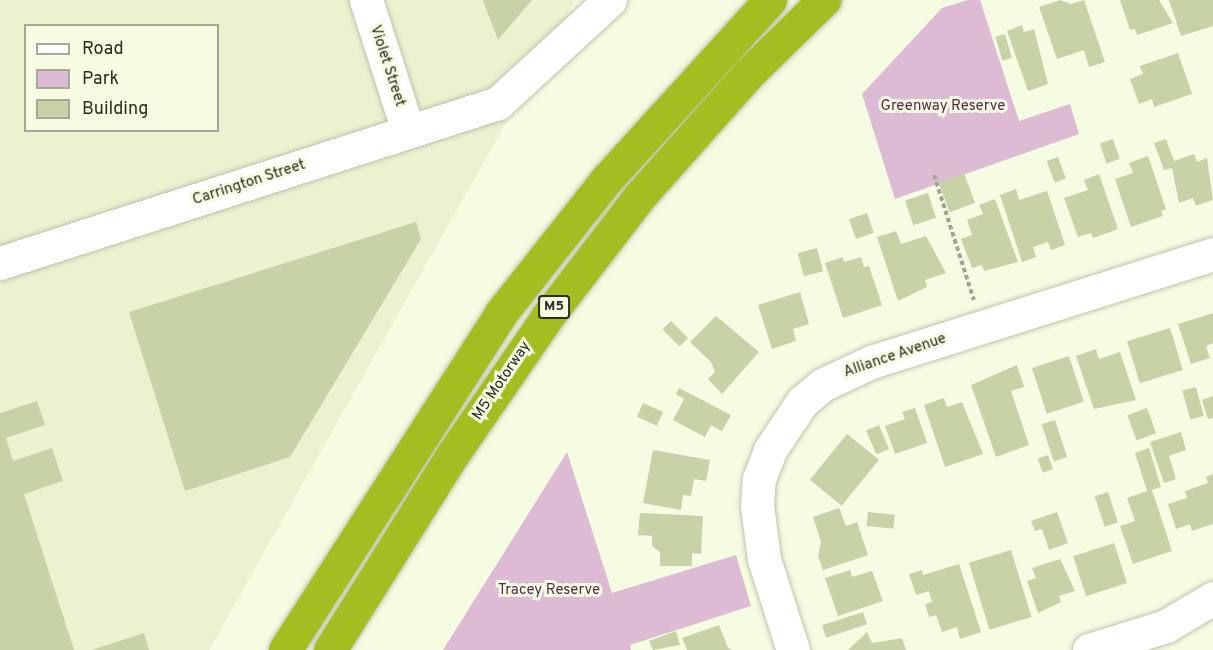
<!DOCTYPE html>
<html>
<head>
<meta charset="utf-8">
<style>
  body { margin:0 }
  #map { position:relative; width:1213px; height:650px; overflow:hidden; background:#f5fce1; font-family:Overpass,sans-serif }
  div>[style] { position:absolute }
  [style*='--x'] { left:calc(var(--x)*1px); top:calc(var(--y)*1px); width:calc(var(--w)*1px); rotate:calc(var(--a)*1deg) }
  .built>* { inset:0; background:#eaf2d0 }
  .green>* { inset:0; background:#debbd4 }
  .building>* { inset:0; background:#c7d2a7; transform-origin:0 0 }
  .path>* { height:4px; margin-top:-2px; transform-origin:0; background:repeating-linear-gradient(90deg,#a0a591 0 4.5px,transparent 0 7.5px) }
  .roads { filter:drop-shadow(0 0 2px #bec4aa) drop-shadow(0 0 2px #bec4aa) }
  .minor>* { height:33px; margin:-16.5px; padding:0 16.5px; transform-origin:16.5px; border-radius:16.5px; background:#fff }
  .highway>* { height:33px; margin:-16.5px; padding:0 16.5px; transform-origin:16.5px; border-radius:16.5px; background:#a4bd21 }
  span { translate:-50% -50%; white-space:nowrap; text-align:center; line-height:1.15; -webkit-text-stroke:6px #f5fce1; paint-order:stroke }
  .shield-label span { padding:2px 4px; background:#f5fce1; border:2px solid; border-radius:4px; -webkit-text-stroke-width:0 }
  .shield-label { font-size:14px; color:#2a2d23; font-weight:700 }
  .street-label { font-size:15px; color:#2a2d23 }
  .park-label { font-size:15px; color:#59294e }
  .legend { position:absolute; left:24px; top:24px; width:195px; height:108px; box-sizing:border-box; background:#f5fce1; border:2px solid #a4a995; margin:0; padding:8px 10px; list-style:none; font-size:18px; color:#2a2d23 }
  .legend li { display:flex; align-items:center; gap:12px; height:30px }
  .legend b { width:30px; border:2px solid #a4a995 }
</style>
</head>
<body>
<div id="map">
  <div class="built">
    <i style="clip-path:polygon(evenodd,0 0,575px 0,209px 650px,0 650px,0 0,26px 26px,218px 26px,218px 130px,26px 130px,26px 26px)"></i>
  </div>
  <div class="green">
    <i style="clip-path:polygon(968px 0,980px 0,1019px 121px,1070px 104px,1079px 134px,895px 199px,862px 94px,942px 8px)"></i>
    <i style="clip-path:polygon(567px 452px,612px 593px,736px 555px,751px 606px,630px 645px,631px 650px,443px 650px)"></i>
  </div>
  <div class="building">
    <i style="clip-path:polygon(483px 0,532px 0,498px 40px)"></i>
    <i style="clip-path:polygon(1060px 0,1071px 4px,1084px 0,1105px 62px,1089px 67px,1084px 50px,1057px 59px,1039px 7px)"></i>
    <i style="clip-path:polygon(1120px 0,1159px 0,1173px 23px,1137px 35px,1135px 29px,1130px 30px)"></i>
    <i style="clip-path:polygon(1169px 0,1213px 0,1213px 26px,1181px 36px)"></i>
    <i style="clip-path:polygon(1022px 25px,1024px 32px,1034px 29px,1048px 84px,1028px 91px,1007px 31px)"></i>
    <i style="left:1005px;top:34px;width:25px;height:10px;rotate:74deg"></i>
    <i style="clip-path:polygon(1178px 53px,1192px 94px,1154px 107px,1152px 99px,1139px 104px,1130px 79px,1143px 74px,1140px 66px)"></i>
    <i style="left:1113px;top:139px;width:21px;height:14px;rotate:71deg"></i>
    <i style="clip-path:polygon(1166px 139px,1174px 161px,1194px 154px,1197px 162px,1207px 158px,1213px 200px,1196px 206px,1193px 198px,1179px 203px,1172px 168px,1164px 170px,1154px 143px)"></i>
    <i style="clip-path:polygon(1148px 156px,1166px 209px,1161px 211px,1163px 216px,1131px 227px,1115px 179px,1133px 173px,1129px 163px)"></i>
    <i style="left:1058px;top:157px;width:23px;height:12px;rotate:70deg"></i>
    <i style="left:964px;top:173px;width:32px;height:27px;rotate:70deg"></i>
    <i style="clip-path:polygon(1099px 174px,1118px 229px,1093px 238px,1091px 233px,1078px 237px,1064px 198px,1088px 190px,1084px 180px)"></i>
    <i style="clip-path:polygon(1016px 189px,1019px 200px,1047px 191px,1065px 245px,1051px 250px,1048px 242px,1033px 247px,1036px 257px,1022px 262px,1000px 195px)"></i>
    <i style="left:928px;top:193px;width:26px;height:24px;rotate:72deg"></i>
    <i style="clip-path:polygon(995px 199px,1018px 262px,984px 271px,982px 265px,972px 268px,961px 239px,972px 235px,967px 220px,983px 214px,979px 205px)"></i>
    <i style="left:867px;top:213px;width:21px;height:19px;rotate:71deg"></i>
    <i style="clip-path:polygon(416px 222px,421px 239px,290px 457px,185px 491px,129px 312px)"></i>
    <i style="clip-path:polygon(896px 231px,901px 244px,926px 236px,946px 273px,925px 280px,927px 287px,898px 301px,877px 237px)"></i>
    <i style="left:817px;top:248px;width:24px;height:20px;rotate:75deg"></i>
    <i style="clip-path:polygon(843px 257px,844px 262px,861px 257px,864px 267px,869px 266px,882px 305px,843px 318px,825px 263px)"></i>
    <i style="clip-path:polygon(800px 292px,809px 324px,793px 329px,796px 341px,772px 349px,758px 305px)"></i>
    <i style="clip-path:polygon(1213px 313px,1213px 343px,1206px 346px,1210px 358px,1191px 364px,1178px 324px)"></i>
    <i style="clip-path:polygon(716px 316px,759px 352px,722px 394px,708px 379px,715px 372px,711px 362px,690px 342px)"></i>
    <i style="left:671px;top:321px;width:24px;height:12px;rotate:45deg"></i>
    <i style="left:1170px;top:328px;width:44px;height:45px;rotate:73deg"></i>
    <i style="clip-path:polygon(1096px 349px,1099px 359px,1120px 352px,1136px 400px,1094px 409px,1076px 356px)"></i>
    <i style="left:1069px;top:356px;width:48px;height:39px;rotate:72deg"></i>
    <i style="clip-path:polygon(1017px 365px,1024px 387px,1011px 391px,1029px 445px,996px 457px,971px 385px)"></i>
    <i style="left:1196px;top:387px;width:30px;height:14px;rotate:75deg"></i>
    <i style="clip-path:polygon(679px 388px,731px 415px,722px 431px,711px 425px,705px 437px,673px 420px,684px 399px,676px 394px)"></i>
    <i style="clip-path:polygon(1213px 396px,1213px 418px,1208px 419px,1202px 400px)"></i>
    <i style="clip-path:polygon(944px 398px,947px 407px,962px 402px,983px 454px,945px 467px,924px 405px)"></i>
    <i style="clip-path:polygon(37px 401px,45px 425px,6px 438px,13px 461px,52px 448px,63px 481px,24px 494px,74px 650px,0 650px,0 413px)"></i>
    <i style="left:643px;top:403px;width:22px;height:15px;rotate:24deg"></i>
    <i style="clip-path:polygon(915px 408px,927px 443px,895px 454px,885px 426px,905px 419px,902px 412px)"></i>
    <i style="left:1147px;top:408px;width:27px;height:21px;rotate:70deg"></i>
    <i style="left:1055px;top:420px;width:39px;height:14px;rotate:72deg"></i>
    <i style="left:879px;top:425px;width:26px;height:14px;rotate:67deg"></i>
    <i style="clip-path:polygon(1181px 432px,1186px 450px,1169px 456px,1176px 479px,1164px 483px,1150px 442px)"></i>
    <i style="left:847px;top:434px;width:41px;height:59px;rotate:39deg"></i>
    <i style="clip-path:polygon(1149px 448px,1161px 487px,1152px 490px,1172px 551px,1133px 564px,1120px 526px,1135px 521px,1127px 498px,1147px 491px,1135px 453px)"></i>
    <i style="clip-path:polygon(653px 450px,710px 460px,706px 481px,694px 479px,691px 496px,683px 495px,681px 510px,643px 503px)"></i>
    <i style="left:1048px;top:455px;width:15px;height:11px;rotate:70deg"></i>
    <i style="clip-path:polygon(1213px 474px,1213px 524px,1192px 531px,1190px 524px,1176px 529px,1168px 504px,1187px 498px,1185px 491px,1208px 483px,1206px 477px)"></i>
    <i style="left:1108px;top:492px;width:32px;height:14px;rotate:72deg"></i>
    <i style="clip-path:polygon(839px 508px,846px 526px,857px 522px,868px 555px,823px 570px,818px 556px,821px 542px,813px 517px)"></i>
    <i style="left:868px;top:512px;width:27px;height:14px;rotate:6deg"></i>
    <i style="clip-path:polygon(1057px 512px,1068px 543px,1049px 550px,1042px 529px,1035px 531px,1031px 521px)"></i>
    <i style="clip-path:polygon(640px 513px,703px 516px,701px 554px,692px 553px,692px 566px,660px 566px,660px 552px,652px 546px,652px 536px,638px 535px)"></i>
    <i style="left:1114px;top:543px;width:42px;height:43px;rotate:72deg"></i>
    <i style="left:1011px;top:550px;width:70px;height:44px;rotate:73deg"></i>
    <i style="clip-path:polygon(1060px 559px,1075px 591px,1059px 596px,1061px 602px,1038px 613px,1027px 581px,1036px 578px,1032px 568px)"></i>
    <i style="clip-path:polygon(959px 564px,981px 632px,960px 639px,957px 627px,942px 632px,936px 615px,929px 617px,925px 604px,932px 602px,929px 591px,916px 595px,909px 574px,922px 570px,923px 575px)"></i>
    <i style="clip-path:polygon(850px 570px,852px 577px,872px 571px,883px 601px,838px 616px,825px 578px)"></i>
    <i style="left:863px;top:612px;width:13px;height:43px;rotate:72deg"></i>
    <i style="clip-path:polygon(719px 625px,728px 648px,733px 650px,687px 650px,682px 638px)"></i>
    <i style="clip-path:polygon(676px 631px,680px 645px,653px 650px,649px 641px)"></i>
    <i style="clip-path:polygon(867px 632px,872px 643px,902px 638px,906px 650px,848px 650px)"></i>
    <i style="clip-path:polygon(144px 633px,149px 650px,92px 650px)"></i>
  </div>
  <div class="path">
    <i style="--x:934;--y:175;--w:131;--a:72.3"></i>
  </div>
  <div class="roads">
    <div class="minor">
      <i style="--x:366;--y:0;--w:138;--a:72.2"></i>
      <i style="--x:0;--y:263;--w:523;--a:-17.81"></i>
      <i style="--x:498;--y:103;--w:152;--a:-42.6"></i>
      <i style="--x:793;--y:650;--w:96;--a:-107.7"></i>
      <i style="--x:764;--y:559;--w:54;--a:-97.4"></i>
      <i style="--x:757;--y:505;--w:26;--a:-86"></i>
      <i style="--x:759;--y:479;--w:31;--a:-69"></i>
      <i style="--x:770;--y:450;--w:58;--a:-56.3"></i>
      <i style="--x:802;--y:402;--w:26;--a:-40"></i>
      <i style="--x:822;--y:385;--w:54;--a:-25.1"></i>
      <i style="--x:871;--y:362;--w:359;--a:-17.5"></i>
      <i style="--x:1089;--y:650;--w:81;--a:-17.3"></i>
      <i style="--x:1166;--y:626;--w:55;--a:-30.8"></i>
    </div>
    <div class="highway">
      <i style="--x:285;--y:650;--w:400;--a:-57.3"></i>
      <i style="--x:501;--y:313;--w:171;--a:-51.7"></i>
      <i style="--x:607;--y:179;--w:242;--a:-47.7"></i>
      <i style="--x:330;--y:650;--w:231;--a:-57.9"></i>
      <i style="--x:453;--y:454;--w:166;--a:-55.5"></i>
      <i style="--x:547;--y:317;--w:151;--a:-52.5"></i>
      <i style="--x:639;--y:197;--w:166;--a:-48.4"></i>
      <i style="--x:749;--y:73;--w:105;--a:-44.2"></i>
    </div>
  </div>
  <div class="shield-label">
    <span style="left:554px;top:307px">M5</span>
  </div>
  <div class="street-label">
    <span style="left:387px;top:66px;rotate:72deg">Violet Street</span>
    <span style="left:249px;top:183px;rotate:-18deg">Carrington Street</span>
    <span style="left:895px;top:356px;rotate:-19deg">Alliance Avenue</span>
    <span style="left:502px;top:381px;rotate:-56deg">M5 Motorway</span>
  </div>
  <div class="park-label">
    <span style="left:943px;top:107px">Greenway Reserve</span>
    <span style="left:549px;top:591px">Tracey Reserve</span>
  </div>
  <ul class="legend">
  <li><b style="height:8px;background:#fff"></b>Road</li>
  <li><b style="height:16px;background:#debbd4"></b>Park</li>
  <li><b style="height:16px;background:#c7d2a7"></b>Building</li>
  </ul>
</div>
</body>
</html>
